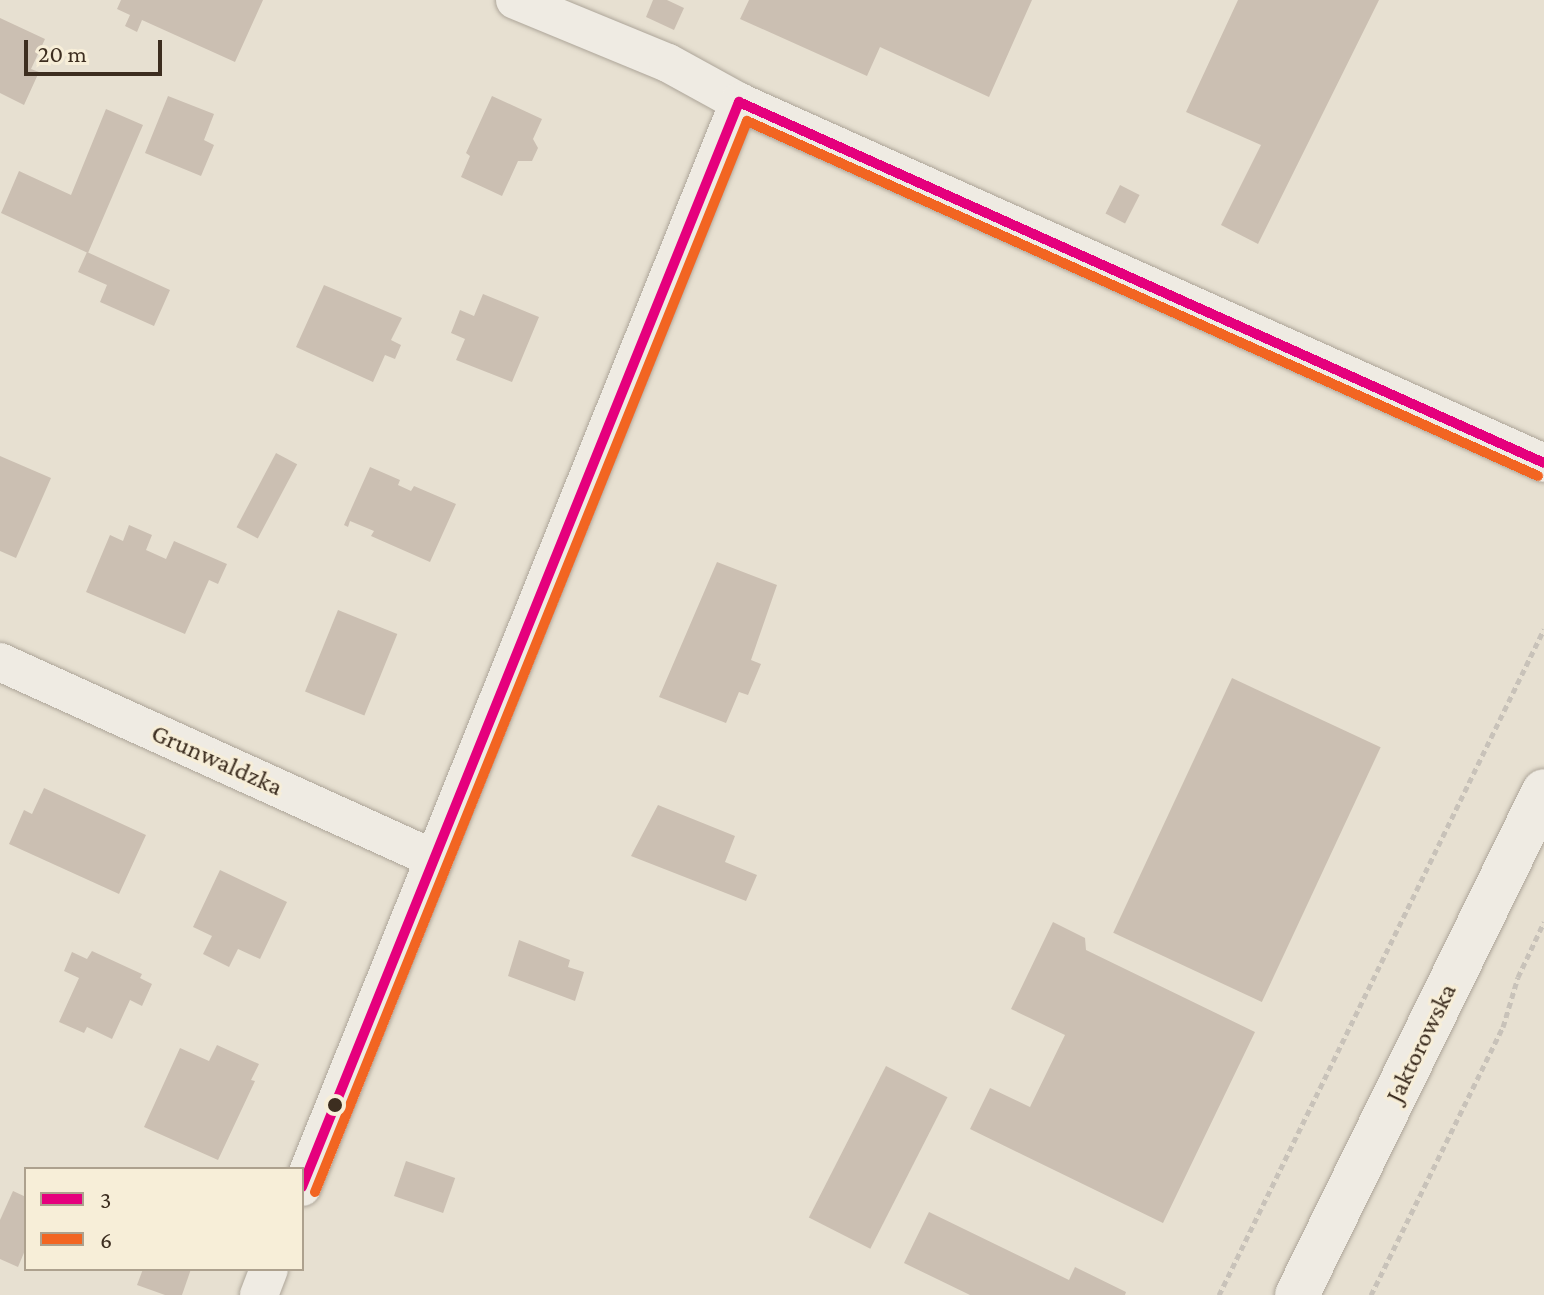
<!DOCTYPE html>
<html>
<head>
<meta charset="utf-8">
<style>
  body { margin:0 }
  #map { position:relative; width:1544px; height:1295px; overflow:hidden; background:#e7e0d1; font-family:"Crimson Pro",serif }
  div>[style] { position:absolute }
  [style*='--x'] { left:calc(var(--x)*1px); top:calc(var(--y)*1px); width:calc(var(--w)*1px); rotate:calc(var(--a)*1deg) }
  .building>* { inset:0; background:#cbbfb2; transform-origin:0 0 }
  .path>* { height:5px; margin-top:-2.5px; transform-origin:0; background:repeating-linear-gradient(90deg,#c8c2b9 0 6px,transparent 0 10px) }
  .roads { filter:drop-shadow(0 0 2px #ada599) drop-shadow(0 0 2px #ada599) }
  .street>* { height:38px; margin:-19px; padding:0 19px; transform-origin:19px; border-radius:19px; background:#efebe3 }
  .secondary>* { height:44px; margin:-22px; padding:0 22px; transform-origin:22px; border-radius:22px; background:#efebe3 }
  .bus-1>* { height:10px; margin:-5px; padding:0 5px; transform-origin:5px; border-radius:5px; background:#e5007d }
  .bus-2>* { height:10px; margin:-5px; padding:0 5px; transform-origin:5px; border-radius:5px; background:#f26522 }
  .dots>* { width:22px; height:22px; translate:-50% -50%; box-sizing:border-box; border:4px solid #f7eed8; border-radius:50% }
  span { translate:-50% -50%; white-space:nowrap; text-align:center; line-height:1.15; -webkit-text-stroke:6px #f7eed8; paint-order:stroke }
  .street-label { font-size:26px; color:#3d2e20 }
  .legend { position:absolute; left:24px; top:1167px; width:280px; height:104px; box-sizing:border-box; background:#f7eed8; border:2px solid #ada18e; margin:0; padding:10px 14px; list-style:none; font-size:24px; color:#3d2e20 }
  .legend li { display:flex; align-items:center; gap:16px; height:40px }
  .legend b { width:40px; border:2px solid #ada18e }
  .scale { position:absolute; left:24px; top:40px; width:138px; height:36px; box-sizing:border-box; border:4px solid #3d2e20; border-top:0; padding-left:10px; font-size:24px; line-height:28px; white-space:nowrap; color:#3d2e20; -webkit-text-stroke:6px #f7eed8; paint-order:stroke }
</style>
</head>
<body>
<div id="map">
  <div class="building">
    <i style="clip-path:polygon(121px 0,263px 0,235px 62px,142px 20px,137px 32px,125px 26px,130px 15px,117px 9px)"></i>
    <i style="clip-path:polygon(653px 0,667px 0,684px 8px,674px 30px,646px 17px)"></i>
    <i style="clip-path:polygon(749px 0,1032px 0,989px 97px,880px 47px,867px 76px,740px 19px)"></i>
    <i style="clip-path:polygon(1238px 0,1379px 0,1258px 244px,1221px 225px,1261px 145px,1186px 112px)"></i>
    <i style="clip-path:polygon(0 18px,45px 39px,31px 69px,39px 72px,24px 105px,0 93px)"></i>
    <i style="clip-path:polygon(168px 96px,214px 114px,204px 140px,214px 145px,201px 176px,145px 153px)"></i>
    <i style="clip-path:polygon(492px 96px,542px 119px,533px 139px,538px 148px,532px 161px,518px 161px,502px 196px,461px 177px,470px 156px,466px 153px)"></i>
    <i style="clip-path:polygon(106px 109px,143px 125px,88px 253px,1px 213px,19px 171px,71px 195px)"></i>
    <i style="left:1120px;top:185px;width:22px;height:32px;rotate:27deg"></i>
    <i style="clip-path:polygon(87px 252px,170px 290px,154px 326px,100px 302px,107px 285px,78px 272px)"></i>
    <i style="clip-path:polygon(324px 285px,402px 318px,391px 340px,401px 345px,395px 359px,385px 355px,373px 382px,296px 347px)"></i>
    <i style="clip-path:polygon(483px 294px,539px 317px,512px 382px,456px 360px,465px 339px,451px 333px,460px 310px,474px 316px)"></i>
    <i style="left:276px;top:453px;width:24px;height:84px;rotate:28deg"></i>
    <i style="clip-path:polygon(0 456px,51px 478px,16px 558px,0 551px)"></i>
    <i style="clip-path:polygon(370px 467px,400px 480px,398px 485px,411px 491px,414px 486px,456px 504px,430px 562px,371px 536px,374px 531px,350px 521px,348px 527px,344px 525px)"></i>
    <i style="clip-path:polygon(129px 525px,152px 535px,146px 550px,166px 559px,174px 541px,227px 564px,218px 584px,209px 580px,185px 634px,86px 592px,110px 535px,123px 541px)"></i>
    <i style="clip-path:polygon(717px 562px,777px 585px,751px 660px,761px 664px,748px 695px,739px 692px,726px 723px,659px 697px)"></i>
    <i style="left:338px;top:610px;width:64px;height:88px;rotate:22deg"></i>
    <i style="left:1232px;top:678px;width:164px;height:281px;rotate:25deg"></i>
    <i style="clip-path:polygon(44px 788px,146px 835px,119px 894px,9px 844px,24px 810px,32px 814px)"></i>
    <i style="clip-path:polygon(658px 805px,735px 836px,725px 862px,757px 875px,746px 901px,631px 856px)"></i>
    <i style="clip-path:polygon(220px 870px,287px 902px,260px 959px,238px 949px,229px 967px,203px 954px,212px 936px,193px 927px)"></i>
    <i style="clip-path:polygon(1053px 922px,1085px 938px,1086px 950px,1255px 1032px,1163px 1223px,970px 1129px,990px 1088px,1030px 1107px,1065px 1035px,1011px 1009px)"></i>
    <i style="clip-path:polygon(519px 940px,570px 960px,568px 967px,584px 972px,575px 1001px,508px 976px)"></i>
    <i style="clip-path:polygon(92px 951px,142px 974px,140px 978px,152px 984px,142px 1006px,130px 1000px,112px 1039px,87px 1027px,84px 1033px,59px 1022px,79px 978px,64px 971px,72px 952px,87px 959px)"></i>
    <i style="clip-path:polygon(217px 1045px,259px 1064px,251px 1080px,255px 1081px,218px 1160px,144px 1127px,180px 1048px,209px 1061px)"></i>
    <i style="left:886px;top:1066px;width:69px;height:170px;rotate:27deg"></i>
    <i style="left:406px;top:1161px;width:52px;height:37px;rotate:19deg"></i>
    <i style="clip-path:polygon(13px 1191px,26px 1197px,26px 1248px,18px 1267px,0 1259px,0 1220px)"></i>
    <i style="clip-path:polygon(929px 1212px,1069px 1280px,1075px 1267px,1126px 1292px,1125px 1295px,970px 1295px,904px 1263px)"></i>
    <i style="clip-path:polygon(143px 1269px,191px 1269px,182px 1295px,165px 1295px,137px 1285px)"></i>
  </div>
  <div class="path">
    <i style="--x:1219;--y:1295;--w:741;--a:-63.99"></i>
    <i style="--x:1371;--y:1295;--w:299;--a:-63.8"></i>
    <i style="--x:1503;--y:1027;--w:52;--a:-73.3"></i>
    <i style="--x:1518;--y:977;--w:61;--a:-64.7"></i>
  </div>
  <div class="roads">
    <div class="street">
      <i style="--x:515;--y:0;--w:165;--a:22.4"></i>
      <i style="--x:668;--y:63;--w:81;--a:28.8"></i>
      <i style="--x:739;--y:102;--w:882;--a:24.15"></i>
      <i style="--x:0;--y:662;--w:477;--a:24.4"></i>
      <i style="--x:302;--y:1187;--w:1170;--a:-68.06"></i>
      <i style="--x:259;--y:1295;--w:28;--a:-69"></i>
    </div>
    <div class="secondary">
      <i style="--x:1297;--y:1295;--w:561;--a:-63.89"></i>
    </div>
  </div>
  <div class="bus-1">
    <i style="--x:739;--y:102;--w:882;--a:24.15"></i>
    <i style="--x:302;--y:1187;--w:1170;--a:-68.06"></i>
  </div>
  <div class="bus-2">
    <i style="--x:315;--y:1192;--w:1155;--a:-68.03"></i>
    <i style="--x:747;--y:121;--w:867;--a:24.17"></i>
  </div>
  <div class="dots">
    <i style="left:335px;top:1105px;background:#3d2e20"></i>
  </div>
  <div class="street-label">
    <span style="left:217px;top:760px;rotate:24deg">Grunwaldzka</span>
    <span style="left:1421px;top:1043px;rotate:-64deg">Jaktorowska</span>
  </div>
  <ul class="legend">
  <li><b style="height:10px;background:#e5007d"></b>3</li>
  <li><b style="height:10px;background:#f26522"></b>6</li>
  </ul>
  <div class="scale">20 m</div>
</div>
</body>
</html>
